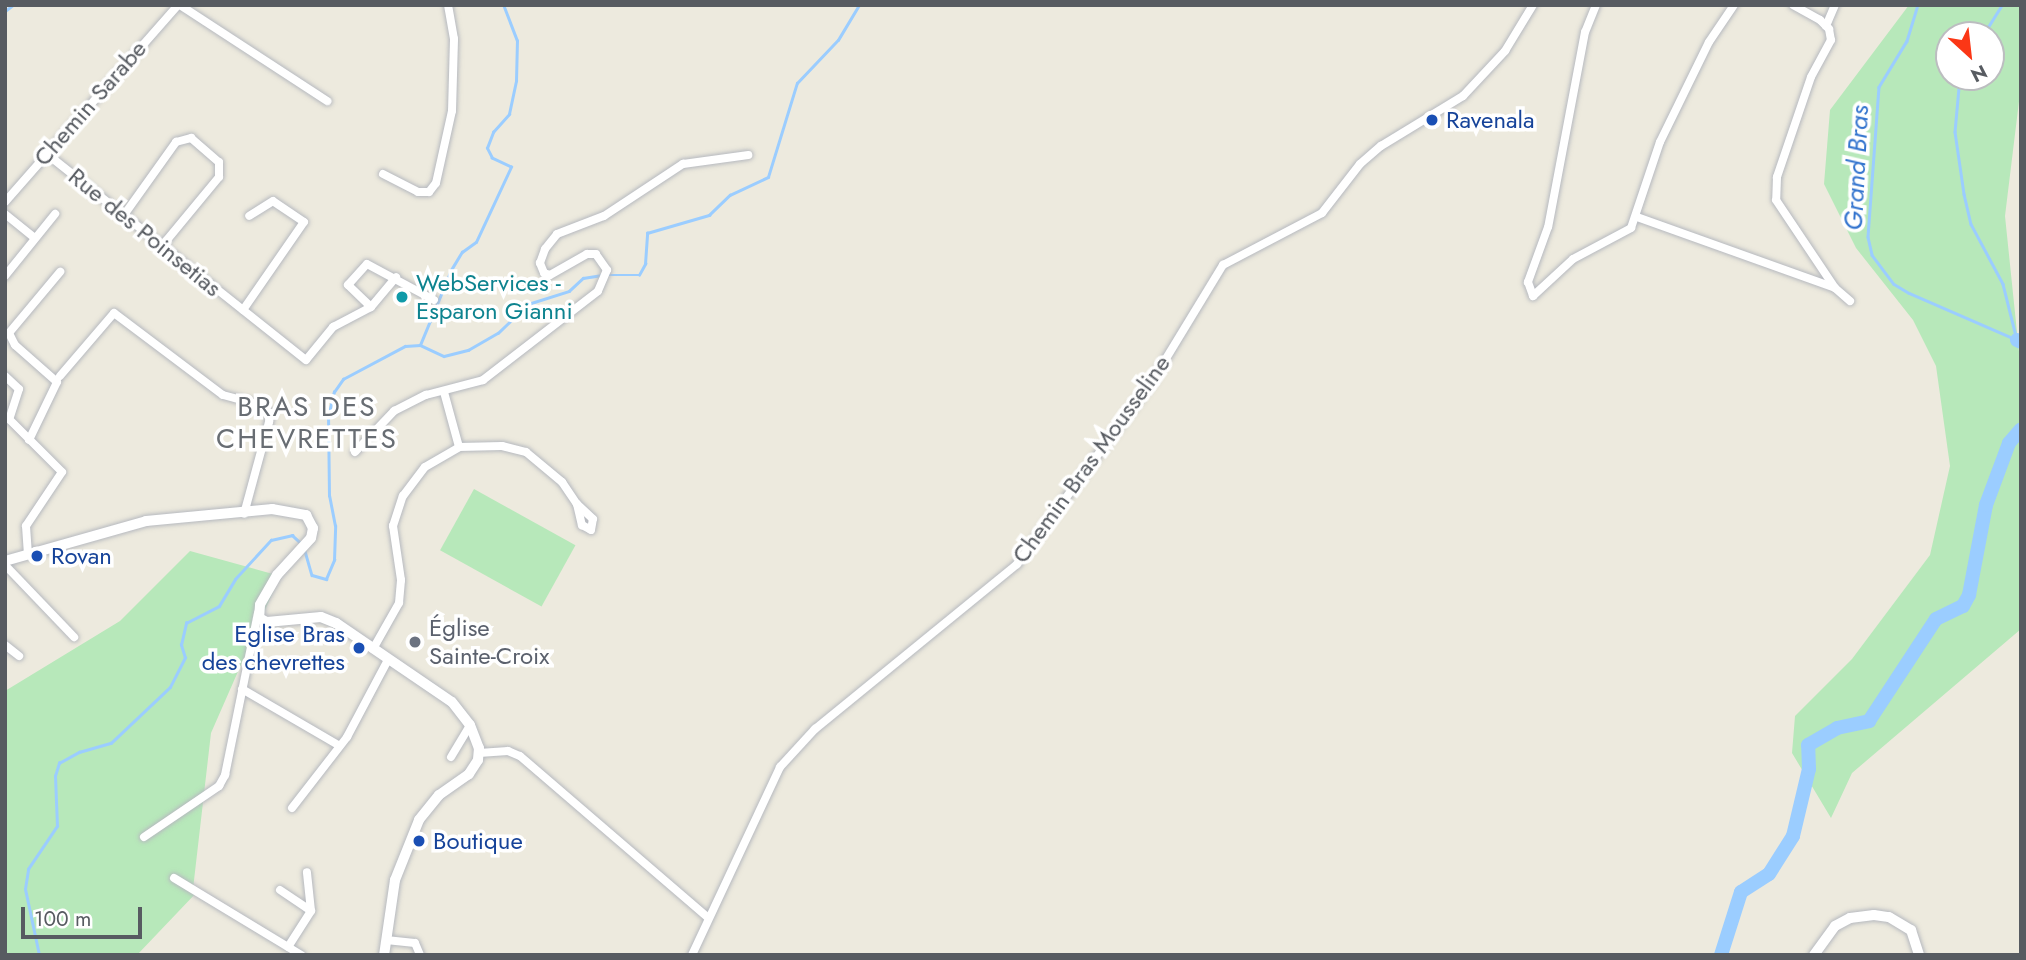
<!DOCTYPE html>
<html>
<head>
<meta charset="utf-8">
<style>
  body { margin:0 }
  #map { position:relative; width:2026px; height:960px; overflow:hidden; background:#edeade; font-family:Jost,sans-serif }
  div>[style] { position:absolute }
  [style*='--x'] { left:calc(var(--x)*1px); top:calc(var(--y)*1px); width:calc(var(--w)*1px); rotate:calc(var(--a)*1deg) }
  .green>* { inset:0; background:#b7e8ba; transform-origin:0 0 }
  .stream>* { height:2.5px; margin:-1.25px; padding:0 1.25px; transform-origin:1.25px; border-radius:1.25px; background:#9bcdff }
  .river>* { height:14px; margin:-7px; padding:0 7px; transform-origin:7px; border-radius:7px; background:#9bcdff }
  .roads { filter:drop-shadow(0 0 2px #b6b9bf) drop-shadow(0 0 2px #b6b9bf) }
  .street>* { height:8px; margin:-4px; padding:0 4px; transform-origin:4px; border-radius:4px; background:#fff }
  .secondary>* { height:10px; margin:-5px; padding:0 5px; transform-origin:5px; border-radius:5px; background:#fff }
  .dots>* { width:19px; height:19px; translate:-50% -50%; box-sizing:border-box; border:4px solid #fff; border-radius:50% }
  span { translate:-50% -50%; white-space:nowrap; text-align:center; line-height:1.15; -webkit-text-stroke:7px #fff; paint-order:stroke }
  .street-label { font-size:24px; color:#575b61 }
  .transit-label { font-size:24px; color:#164399 }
  .left { translate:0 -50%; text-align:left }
  .right { translate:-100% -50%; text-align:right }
  .culture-label { font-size:24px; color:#0d838f }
  .worship-label { font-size:24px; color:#5b616d }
  .water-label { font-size:26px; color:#3374ce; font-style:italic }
  .quarter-label { font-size:28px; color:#686d73; letter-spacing:2px }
  .frame { position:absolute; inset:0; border:7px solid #575b61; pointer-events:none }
  .north { position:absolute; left:1935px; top:21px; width:70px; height:70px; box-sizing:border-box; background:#fff; border:2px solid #bcbdc0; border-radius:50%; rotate:153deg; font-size:19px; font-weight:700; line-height:28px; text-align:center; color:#575b61 }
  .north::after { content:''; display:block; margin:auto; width:24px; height:32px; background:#fb3716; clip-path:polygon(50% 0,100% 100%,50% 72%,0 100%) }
  .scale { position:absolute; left:21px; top:907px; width:121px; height:32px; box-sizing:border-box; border:4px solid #575b61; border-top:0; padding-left:9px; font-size:21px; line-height:24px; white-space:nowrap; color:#575b61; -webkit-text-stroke:5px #fff; paint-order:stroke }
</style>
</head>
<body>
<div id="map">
  <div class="green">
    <i style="clip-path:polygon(evenodd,1909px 5px,2021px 5px,2021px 85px,2005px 216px,2021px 371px,2021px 629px,1852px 773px,1831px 818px,1792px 753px,1795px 716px,1852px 659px,1930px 555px,1950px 466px,1936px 366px,1913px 320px,1856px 248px,1824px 184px,1830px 110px,1909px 5px,1949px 35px,1991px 35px,1991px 77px,1949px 77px,1949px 35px)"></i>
    <i style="left:474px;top:489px;width:116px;height:70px;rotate:29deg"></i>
    <i style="clip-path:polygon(190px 551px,280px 576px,211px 733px,193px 889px,197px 892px,137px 955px,5px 955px,5px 691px,120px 621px)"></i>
  </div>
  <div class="stream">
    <i style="--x:1918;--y:5;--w:38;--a:107"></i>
    <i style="--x:1907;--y:41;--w:54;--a:121.3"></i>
    <i style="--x:1879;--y:87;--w:150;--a:94.2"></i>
    <i style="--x:1868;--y:237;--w:18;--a:77"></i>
    <i style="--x:1872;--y:255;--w:36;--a:53"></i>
    <i style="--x:1894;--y:284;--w:17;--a:31"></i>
    <i style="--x:1909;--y:293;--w:118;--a:23.5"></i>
    <i style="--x:5;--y:11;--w:10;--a:-37"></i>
    <i style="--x:1983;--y:35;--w:36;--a:-58"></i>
    <i style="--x:1960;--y:77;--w:55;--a:95.2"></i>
    <i style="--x:1955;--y:132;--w:63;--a:81.7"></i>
    <i style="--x:1964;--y:194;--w:31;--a:77"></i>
    <i style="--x:1971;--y:224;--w:68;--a:61.9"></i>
    <i style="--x:2003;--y:284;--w:58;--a:76"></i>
    <i style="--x:609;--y:275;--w:30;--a:0"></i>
    <i style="--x:639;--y:275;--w:13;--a:-61"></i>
    <i style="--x:645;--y:264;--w:31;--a:-86"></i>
    <i style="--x:647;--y:233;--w:65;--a:-16.2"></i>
    <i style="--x:709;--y:215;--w:29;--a:-44"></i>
    <i style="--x:730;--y:195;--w:42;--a:-25.3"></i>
    <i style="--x:768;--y:177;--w:98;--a:-72.9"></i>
    <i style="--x:797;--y:83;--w:59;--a:-46.4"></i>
    <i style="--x:838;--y:40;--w:41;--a:-59"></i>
    <i style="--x:420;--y:345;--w:81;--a:-67.5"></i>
    <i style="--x:451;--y:270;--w:21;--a:-59"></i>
    <i style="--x:462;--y:252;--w:17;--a:-36"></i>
    <i style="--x:476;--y:242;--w:83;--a:-65"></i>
    <i style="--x:511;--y:167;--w:21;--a:-155"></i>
    <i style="--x:492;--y:158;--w:11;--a:-117"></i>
    <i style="--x:487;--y:148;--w:17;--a:-69"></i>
    <i style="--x:493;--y:132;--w:24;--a:-48"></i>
    <i style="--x:509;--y:114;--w:34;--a:-78"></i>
    <i style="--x:516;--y:81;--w:40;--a:-88.6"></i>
    <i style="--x:517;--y:41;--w:39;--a:-111"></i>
    <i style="--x:305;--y:551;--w:25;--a:74"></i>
    <i style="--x:312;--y:575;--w:15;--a:16"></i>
    <i style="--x:326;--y:579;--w:21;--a:-67"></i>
    <i style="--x:334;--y:560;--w:34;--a:-88"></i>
    <i style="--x:335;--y:526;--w:31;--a:-101"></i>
    <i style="--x:329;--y:496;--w:79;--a:-90.7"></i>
    <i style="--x:328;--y:417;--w:26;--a:-77"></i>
    <i style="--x:334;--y:392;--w:16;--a:-55"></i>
    <i style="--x:343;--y:379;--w:70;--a:-28"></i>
    <i style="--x:405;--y:346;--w:15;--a:-4"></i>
    <i style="--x:420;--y:345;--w:26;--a:25"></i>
    <i style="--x:444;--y:356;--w:25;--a:-14"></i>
    <i style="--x:468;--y:350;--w:34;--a:-30"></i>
    <i style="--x:498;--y:333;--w:42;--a:-44"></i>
    <i style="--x:528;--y:304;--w:43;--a:-17.6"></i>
    <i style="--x:569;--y:291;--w:19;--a:-43"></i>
    <i style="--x:583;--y:278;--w:19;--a:-9"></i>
    <i style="--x:39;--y:955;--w:67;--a:-102"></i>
    <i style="--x:25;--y:889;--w:20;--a:-81"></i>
    <i style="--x:28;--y:869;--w:52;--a:-56"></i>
    <i style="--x:57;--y:826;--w:50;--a:-92.3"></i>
    <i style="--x:55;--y:776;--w:14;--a:-73"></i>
    <i style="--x:59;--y:763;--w:23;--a:-29"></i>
    <i style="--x:79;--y:752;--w:33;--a:-16"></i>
    <i style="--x:111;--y:743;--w:81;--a:-43.5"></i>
    <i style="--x:170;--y:687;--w:33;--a:-63"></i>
    <i style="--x:185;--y:658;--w:14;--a:-107"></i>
    <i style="--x:181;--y:645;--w:23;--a:-77"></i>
    <i style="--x:186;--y:623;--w:37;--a:-27"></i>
    <i style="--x:219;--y:606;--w:31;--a:-59"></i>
    <i style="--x:235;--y:579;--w:53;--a:-47.3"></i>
    <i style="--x:271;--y:540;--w:22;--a:-13"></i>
    <i style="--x:292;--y:535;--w:15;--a:42"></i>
  </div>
  <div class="river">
    <i style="--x:2017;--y:340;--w:4;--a:27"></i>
    <i style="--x:1721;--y:955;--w:66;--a:-72.4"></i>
    <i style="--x:1741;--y:892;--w:33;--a:-33"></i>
    <i style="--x:1769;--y:874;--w:45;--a:-57.7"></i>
    <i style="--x:1793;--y:836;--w:69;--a:-76.6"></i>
    <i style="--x:1809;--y:769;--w:24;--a:-92"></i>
    <i style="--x:1808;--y:745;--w:34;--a:-30"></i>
    <i style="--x:1837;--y:728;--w:33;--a:-12"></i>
    <i style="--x:1869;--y:721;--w:122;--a:-56.7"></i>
    <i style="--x:1936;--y:619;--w:30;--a:-26"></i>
    <i style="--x:1963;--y:606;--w:13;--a:-61"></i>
    <i style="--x:1969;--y:595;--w:92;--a:-79.3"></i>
    <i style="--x:1986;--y:505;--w:66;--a:-69.6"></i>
    <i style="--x:2009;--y:443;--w:18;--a:-49"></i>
  </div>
  <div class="roads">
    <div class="street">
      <i style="--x:180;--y:5;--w:176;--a:33.1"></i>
      <i style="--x:1596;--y:5;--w:29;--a:112"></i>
      <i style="--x:1585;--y:32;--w:198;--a:100.7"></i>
      <i style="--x:1548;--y:227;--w:59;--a:110"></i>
      <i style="--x:1528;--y:282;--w:15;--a:70"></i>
      <i style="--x:1533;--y:296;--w:54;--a:-42.8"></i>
      <i style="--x:1573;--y:259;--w:66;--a:-28.1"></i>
      <i style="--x:1631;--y:228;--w:91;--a:-71.4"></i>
      <i style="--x:1660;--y:142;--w:111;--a:-63.9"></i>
      <i style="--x:1709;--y:42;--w:45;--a:-56"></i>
      <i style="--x:1793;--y:5;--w:31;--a:29"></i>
      <i style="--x:1820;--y:20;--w:13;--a:45"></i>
      <i style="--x:1829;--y:29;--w:11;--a:80"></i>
      <i style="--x:1831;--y:40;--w:42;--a:118.4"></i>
      <i style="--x:1811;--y:77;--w:106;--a:108.8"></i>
      <i style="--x:1777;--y:177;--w:23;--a:92"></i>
      <i style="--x:1776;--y:200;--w:106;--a:56.2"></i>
      <i style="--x:1826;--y:26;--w:23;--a:-67"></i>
      <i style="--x:47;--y:154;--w:331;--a:38.5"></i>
      <i style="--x:306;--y:360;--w:43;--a:-50.7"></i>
      <i style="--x:333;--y:327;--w:43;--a:-27.8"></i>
      <i style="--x:371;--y:307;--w:39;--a:-50"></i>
      <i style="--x:383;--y:174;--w:39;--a:27"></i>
      <i style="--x:418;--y:192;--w:11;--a:0"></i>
      <i style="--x:429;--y:192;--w:11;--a:-52"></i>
      <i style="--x:436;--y:183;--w:74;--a:-77.5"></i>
      <i style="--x:452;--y:111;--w:72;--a:-88.4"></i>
      <i style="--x:454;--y:39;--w:35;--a:-100"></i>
      <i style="--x:5;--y:202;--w:262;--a:-48.7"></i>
      <i style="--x:5;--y:214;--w:38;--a:39"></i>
      <i style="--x:124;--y:215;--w:90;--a:-54.5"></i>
      <i style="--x:176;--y:142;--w:16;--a:-15"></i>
      <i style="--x:191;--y:138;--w:37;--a:41"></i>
      <i style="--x:219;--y:162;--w:15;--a:90"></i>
      <i style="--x:219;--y:177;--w:89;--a:129.6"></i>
      <i style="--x:1637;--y:217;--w:210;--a:19.7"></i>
      <i style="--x:1835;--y:288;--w:20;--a:41"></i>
      <i style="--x:5;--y:276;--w:80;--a:-51.1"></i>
      <i style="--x:371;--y:307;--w:32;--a:-136"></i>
      <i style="--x:348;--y:285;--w:28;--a:-48"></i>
      <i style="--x:367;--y:264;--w:76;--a:28.2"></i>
      <i style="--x:243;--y:310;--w:107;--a:-55.3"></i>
      <i style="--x:304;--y:222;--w:37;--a:-146"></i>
      <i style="--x:273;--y:201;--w:28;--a:148"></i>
      <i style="--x:5;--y:376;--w:19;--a:43"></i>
      <i style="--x:19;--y:389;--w:32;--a:108"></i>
      <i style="--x:9;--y:419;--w:75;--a:45"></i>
      <i style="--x:62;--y:472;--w:65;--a:123.7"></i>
      <i style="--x:26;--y:526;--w:27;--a:86"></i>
      <i style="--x:60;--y:376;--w:83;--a:-49.4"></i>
      <i style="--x:114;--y:313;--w:136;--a:37"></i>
      <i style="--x:223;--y:395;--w:38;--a:15"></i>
      <i style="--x:260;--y:405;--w:13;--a:39"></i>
      <i style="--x:270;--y:413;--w:9;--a:96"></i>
      <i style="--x:269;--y:422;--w:95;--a:105.2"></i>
      <i style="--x:444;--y:392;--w:57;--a:74.7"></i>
      <i style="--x:29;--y:440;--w:64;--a:-64.2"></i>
      <i style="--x:57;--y:382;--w:56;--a:-138.6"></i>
      <i style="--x:15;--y:345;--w:13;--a:-117"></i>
      <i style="--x:9;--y:333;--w:80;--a:-50.1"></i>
      <i style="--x:355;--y:452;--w:57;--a:-46.4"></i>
      <i style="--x:394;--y:411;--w:36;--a:-27"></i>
      <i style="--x:426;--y:395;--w:59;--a:-14.7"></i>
      <i style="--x:483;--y:380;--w:145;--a:-37.7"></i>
      <i style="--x:598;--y:291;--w:23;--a:-67"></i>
      <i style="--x:607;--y:270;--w:19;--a:-125"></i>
      <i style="--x:596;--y:254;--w:9;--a:180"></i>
      <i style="--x:587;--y:254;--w:43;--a:150.4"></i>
      <i style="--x:550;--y:275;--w:6;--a:-162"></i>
      <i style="--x:544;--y:273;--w:11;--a:-112"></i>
      <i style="--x:540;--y:263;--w:15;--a:-70"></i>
      <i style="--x:545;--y:249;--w:19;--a:-51"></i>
      <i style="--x:557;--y:234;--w:50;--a:-21"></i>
      <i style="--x:604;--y:216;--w:95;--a:-33.4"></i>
      <i style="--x:683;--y:164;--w:66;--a:-7.9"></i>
      <i style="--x:5;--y:565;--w:100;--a:46.2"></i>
      <i style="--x:5;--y:645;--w:18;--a:38"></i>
      <i style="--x:373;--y:649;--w:53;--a:-60.5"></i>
      <i style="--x:399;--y:603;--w:23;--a:-85"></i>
      <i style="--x:401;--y:580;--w:55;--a:-98.4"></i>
      <i style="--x:393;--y:526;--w:32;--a:-72"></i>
      <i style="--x:403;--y:496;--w:36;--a:-53"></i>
      <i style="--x:425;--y:467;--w:39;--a:-30"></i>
      <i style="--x:459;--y:447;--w:43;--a:-1.3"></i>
      <i style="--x:502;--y:446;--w:25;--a:14"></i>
      <i style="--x:526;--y:452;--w:47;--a:39.8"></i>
      <i style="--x:562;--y:482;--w:27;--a:56"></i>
      <i style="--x:577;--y:504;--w:22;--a:77"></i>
      <i style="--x:582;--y:525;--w:10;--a:29"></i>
      <i style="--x:591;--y:530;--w:11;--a:-80"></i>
      <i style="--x:593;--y:519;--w:22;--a:-137"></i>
      <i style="--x:242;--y:689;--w:113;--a:30.2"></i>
      <i style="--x:479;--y:753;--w:29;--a:-4"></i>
      <i style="--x:508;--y:751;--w:13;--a:23"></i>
      <i style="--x:520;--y:756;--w:247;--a:40.7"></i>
      <i style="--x:451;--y:757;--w:37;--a:-59"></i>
      <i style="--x:292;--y:808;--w:90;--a:-52.2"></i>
      <i style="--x:347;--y:737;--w:87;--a:-62"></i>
      <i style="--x:144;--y:837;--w:91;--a:-34.2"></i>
      <i style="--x:219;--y:786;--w:13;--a:-61"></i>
      <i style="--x:225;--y:775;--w:165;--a:-78.5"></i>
      <i style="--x:174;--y:878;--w:149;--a:31.2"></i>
      <i style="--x:280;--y:890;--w:37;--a:34"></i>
      <i style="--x:386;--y:940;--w:29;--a:6"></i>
      <i style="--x:415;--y:943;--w:13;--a:67"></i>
      <i style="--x:288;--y:947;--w:43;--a:-57.4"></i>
      <i style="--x:311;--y:911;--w:39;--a:-96"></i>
      <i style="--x:692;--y:955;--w:208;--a:-64.9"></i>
      <i style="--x:780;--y:767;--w:52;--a:-47.4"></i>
      <i style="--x:815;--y:729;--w:261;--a:-39.2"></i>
      <i style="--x:1017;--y:564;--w:229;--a:-53.5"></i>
      <i style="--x:1153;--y:380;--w:135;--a:-58.7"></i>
      <i style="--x:1223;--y:265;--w:112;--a:-27.7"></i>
      <i style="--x:1322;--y:213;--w:62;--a:-52.2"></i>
      <i style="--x:1360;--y:164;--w:28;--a:-41"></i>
      <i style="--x:1381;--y:146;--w:96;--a:-31.4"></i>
      <i style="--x:1463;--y:96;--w:62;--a:-47"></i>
      <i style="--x:1505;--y:51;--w:54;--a:-58.7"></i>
    </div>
    <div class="secondary">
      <i style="--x:5;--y:561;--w:147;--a:-15.8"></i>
      <i style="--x:146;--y:521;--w:127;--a:-5.4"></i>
      <i style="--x:272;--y:509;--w:35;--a:10"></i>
      <i style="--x:306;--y:515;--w:15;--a:62"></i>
      <i style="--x:313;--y:528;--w:10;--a:101"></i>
      <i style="--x:311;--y:538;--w:50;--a:132.6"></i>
      <i style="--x:277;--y:575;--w:34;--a:120"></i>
      <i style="--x:260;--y:605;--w:13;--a:94"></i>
      <i style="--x:259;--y:618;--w:9;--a:27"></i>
      <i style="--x:267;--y:622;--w:54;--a:-5.3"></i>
      <i style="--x:321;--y:617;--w:16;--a:22"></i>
      <i style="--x:336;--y:623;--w:140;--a:34.3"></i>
      <i style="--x:452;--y:702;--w:29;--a:52"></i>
      <i style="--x:470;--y:725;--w:25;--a:69"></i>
      <i style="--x:479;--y:748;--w:12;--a:95"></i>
      <i style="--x:478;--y:760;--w:17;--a:123"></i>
      <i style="--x:469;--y:774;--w:37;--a:145"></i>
      <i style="--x:439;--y:795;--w:32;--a:129"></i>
      <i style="--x:419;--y:820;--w:65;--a:111.8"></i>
      <i style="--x:395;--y:880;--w:76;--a:98.3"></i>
      <i style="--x:1814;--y:955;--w:36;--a:-54"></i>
      <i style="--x:1835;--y:926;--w:17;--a:-28"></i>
      <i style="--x:1850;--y:918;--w:24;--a:-7"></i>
      <i style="--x:1874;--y:915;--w:15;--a:8"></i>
      <i style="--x:1889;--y:917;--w:26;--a:31"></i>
      <i style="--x:1911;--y:930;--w:26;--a:72"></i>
    </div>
  </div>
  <div class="dots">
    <i style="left:1432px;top:120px;background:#1a4fb4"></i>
    <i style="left:402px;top:297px;background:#0f9aa8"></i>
    <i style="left:37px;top:556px;background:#1a4fb4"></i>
    <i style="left:415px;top:642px;background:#6b7280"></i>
    <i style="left:359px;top:648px;background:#1a4fb4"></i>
    <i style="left:419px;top:841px;background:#1a4fb4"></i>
  </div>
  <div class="street-label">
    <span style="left:90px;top:103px;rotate:-49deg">Chemin Sarabe</span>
    <span style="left:145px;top:232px;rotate:39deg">Rue des Poinsetias</span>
    <span style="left:1091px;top:459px;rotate:-54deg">Chemin Bras Mousseline</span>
  </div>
  <div class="transit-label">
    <span class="left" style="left:1446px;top:120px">Ravenala</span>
    <span class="left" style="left:51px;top:556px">Rovan</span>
    <span class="right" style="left:345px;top:648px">Eglise Bras<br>des chevrettes</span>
    <span class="left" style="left:433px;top:841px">Boutique</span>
  </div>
  <div class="culture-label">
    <span class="left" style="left:416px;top:297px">WebServices -<br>Esparon Gianni</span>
  </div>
  <div class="worship-label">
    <span class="left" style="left:429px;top:642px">Église<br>Sainte-Croix</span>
  </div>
  <div class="water-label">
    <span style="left:1857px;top:168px;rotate:-87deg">Grand Bras</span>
  </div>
  <div class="quarter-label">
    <span style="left:307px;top:423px">BRAS DES<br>CHEVRETTES</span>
  </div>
  <div class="frame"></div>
  <div class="north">N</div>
  <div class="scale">100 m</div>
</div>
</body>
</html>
